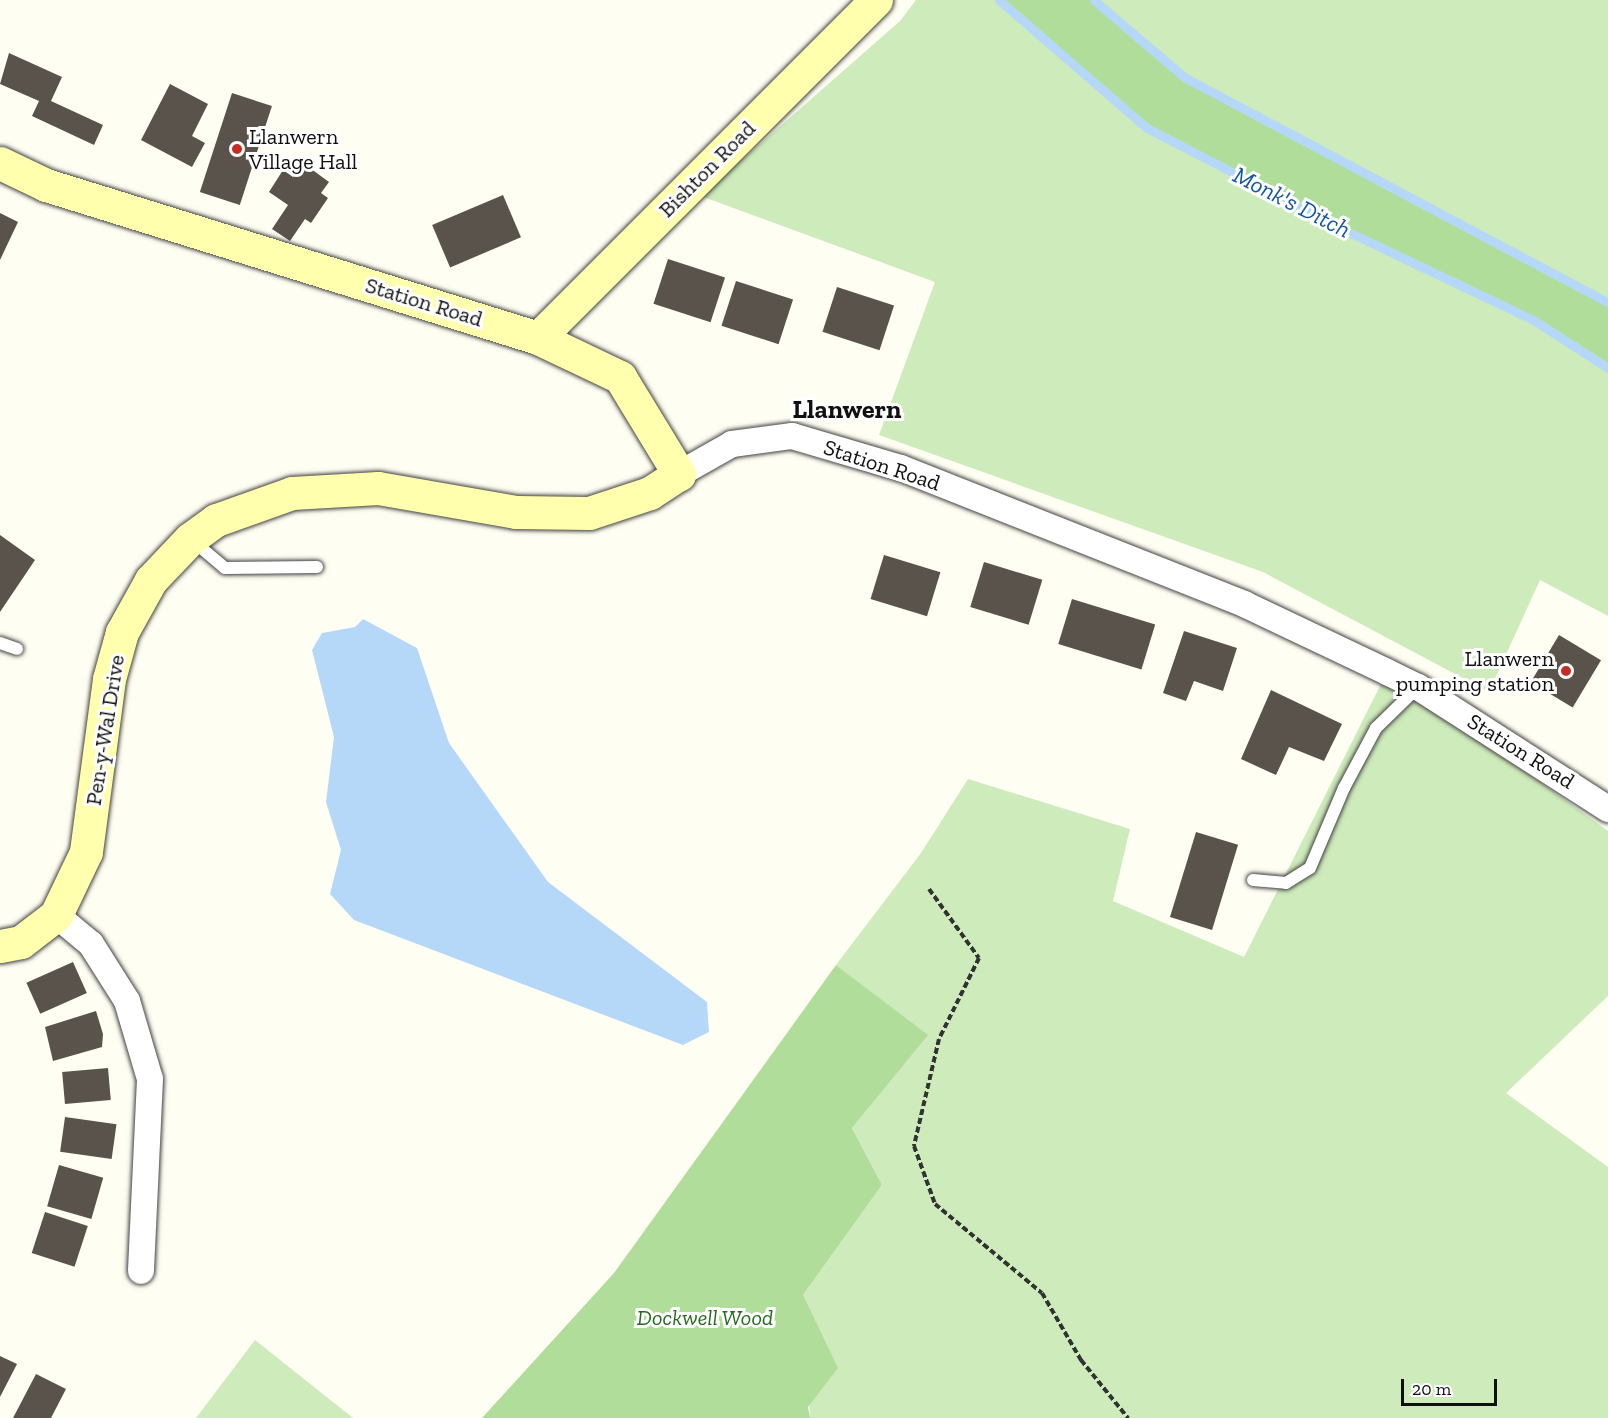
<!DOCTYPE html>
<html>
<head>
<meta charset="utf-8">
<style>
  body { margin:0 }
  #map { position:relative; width:1608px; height:1418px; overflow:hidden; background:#fffef3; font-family:"Zilla Slab",serif }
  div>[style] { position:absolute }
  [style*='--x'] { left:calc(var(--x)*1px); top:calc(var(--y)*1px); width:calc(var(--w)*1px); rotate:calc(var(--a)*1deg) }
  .green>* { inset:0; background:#ceebbb }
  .forest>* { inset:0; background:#b0dd99 }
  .water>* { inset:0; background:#b6d8f8 }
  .stream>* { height:9px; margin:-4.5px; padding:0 4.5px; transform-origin:4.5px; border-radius:4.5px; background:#b6d8f8 }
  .building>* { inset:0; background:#59534c; transform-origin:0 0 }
  .path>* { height:4px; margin-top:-2px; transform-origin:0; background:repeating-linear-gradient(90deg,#323232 0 6px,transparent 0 9px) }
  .roads { filter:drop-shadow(0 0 2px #434343) drop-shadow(0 0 2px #434343) }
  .lane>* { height:12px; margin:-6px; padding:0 6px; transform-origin:6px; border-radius:6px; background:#fff }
  .street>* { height:26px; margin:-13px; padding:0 13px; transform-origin:13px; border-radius:13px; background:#fff }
  .secondary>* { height:33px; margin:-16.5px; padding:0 16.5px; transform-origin:16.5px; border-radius:16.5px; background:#ffffae }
  .dots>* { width:16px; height:16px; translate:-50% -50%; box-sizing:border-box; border:3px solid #fff; border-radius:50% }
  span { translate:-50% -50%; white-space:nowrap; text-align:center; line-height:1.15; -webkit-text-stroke:6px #fff; paint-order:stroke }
  .poi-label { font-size:22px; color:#101010 }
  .left { translate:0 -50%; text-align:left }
  .right { translate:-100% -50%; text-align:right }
  .street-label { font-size:22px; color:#101010 }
  .park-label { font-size:22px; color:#256b1d; font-style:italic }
  .water-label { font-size:24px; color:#1456a7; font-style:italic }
  .quarter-label { font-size:26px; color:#101010; font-weight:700 }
  .scale { position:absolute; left:1401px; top:1379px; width:96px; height:27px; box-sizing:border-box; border:3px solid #101010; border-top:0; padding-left:8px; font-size:18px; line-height:21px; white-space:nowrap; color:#101010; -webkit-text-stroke:4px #fff; paint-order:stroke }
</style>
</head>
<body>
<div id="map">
  <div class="green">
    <i style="clip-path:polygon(916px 0,999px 0,1147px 128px,1334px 225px,1535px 321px,1608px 368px,1608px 616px,1540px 580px,1489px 692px,1263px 572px,879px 435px,935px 282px,701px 196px,900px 21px)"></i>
    <i style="clip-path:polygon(1094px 0,1608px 0,1608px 302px,1184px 77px)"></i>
    <i style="clip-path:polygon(1387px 672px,1608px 831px,1608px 996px,1506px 1093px,1608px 1167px,1608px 1418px,810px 1418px,803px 1295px,882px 1185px,852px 1128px,927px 1035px,836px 965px,921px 853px,968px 779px,1130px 829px,1113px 901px,1244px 957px)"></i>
    <i style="clip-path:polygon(255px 1340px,353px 1418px,196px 1418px)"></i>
  </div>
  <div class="forest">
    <i style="clip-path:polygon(999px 0,1094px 0,1184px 77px,1608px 302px,1608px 368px,1535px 321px,1334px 225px,1147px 128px)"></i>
    <i style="clip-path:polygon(836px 965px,928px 1035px,852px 1128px,882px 1185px,803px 1295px,838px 1368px,808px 1407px,810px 1418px,482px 1418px,614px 1273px)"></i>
  </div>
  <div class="water">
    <i style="clip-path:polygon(363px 619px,417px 648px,449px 743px,548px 882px,707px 1002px,709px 1032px,683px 1045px,354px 920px,330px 894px,341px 850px,326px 802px,334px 737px,312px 650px,322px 633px,355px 627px)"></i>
  </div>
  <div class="stream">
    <i style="--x:999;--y:0;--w:196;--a:40.9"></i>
    <i style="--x:1147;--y:128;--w:211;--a:27.4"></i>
    <i style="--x:1334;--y:225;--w:223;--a:25.5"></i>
    <i style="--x:1535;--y:321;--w:87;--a:32.8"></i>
    <i style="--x:1094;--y:0;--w:118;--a:40.5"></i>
    <i style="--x:1184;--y:77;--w:480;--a:28"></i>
  </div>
  <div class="building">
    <i style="clip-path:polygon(9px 53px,62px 77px,51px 101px,103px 125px,94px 145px,32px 116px,39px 101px,0 84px)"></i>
    <i style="clip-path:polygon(170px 84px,208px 104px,192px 136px,205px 143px,192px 167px,141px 140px)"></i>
    <i style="left:232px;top:93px;width:42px;height:104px;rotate:18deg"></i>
    <i style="clip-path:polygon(303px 163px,329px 182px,321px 193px,328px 198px,311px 223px,305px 219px,290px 241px,272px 229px,288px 205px,269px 192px,283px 170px,293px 177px)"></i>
    <i style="left:503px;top:195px;width:46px;height:77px;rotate:67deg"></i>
    <i style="clip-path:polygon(0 213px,18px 222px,0 260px)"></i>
    <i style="left:668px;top:259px;width:60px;height:47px;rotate:18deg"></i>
    <i style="left:736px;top:281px;width:60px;height:47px;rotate:18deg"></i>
    <i style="left:837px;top:287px;width:60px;height:47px;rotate:18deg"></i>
    <i style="clip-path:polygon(0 535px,35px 560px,0 612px)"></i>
    <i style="left:884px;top:555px;width:59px;height:46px;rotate:17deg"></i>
    <i style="left:984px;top:562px;width:61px;height:47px;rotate:17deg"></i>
    <i style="left:1072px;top:599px;width:87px;height:47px;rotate:17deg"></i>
    <i style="clip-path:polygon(1184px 631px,1237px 648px,1223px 691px,1194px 681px,1186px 701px,1163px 693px)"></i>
    <i style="left:1559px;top:635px;width:49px;height:55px;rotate:31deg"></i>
    <i style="clip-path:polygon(1271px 690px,1342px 724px,1324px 761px,1289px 747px,1276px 775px,1241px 759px)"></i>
    <i style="left:1196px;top:832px;width:44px;height:89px;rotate:17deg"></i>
    <i style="left:73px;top:962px;width:34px;height:51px;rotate:66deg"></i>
    <i style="clip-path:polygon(96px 1011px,103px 1034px,102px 1047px,53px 1061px,45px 1027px)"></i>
    <i style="left:108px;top:1068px;width:32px;height:46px;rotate:85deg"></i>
    <i style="left:65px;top:1117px;width:52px;height:35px;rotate:8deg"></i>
    <i style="left:59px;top:1165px;width:46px;height:43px;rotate:16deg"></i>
    <i style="left:45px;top:1212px;width:45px;height:43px;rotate:18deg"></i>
    <i style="clip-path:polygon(0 1356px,17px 1364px,0 1397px)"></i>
    <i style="clip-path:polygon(36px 1374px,66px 1389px,51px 1418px,13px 1418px)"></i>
  </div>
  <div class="path">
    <i style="--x:929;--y:889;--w:85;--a:54.1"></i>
    <i style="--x:979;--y:958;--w:90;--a:116.3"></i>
    <i style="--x:939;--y:1039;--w:110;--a:103.2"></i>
    <i style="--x:914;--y:1146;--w:62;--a:70.1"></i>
    <i style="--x:935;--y:1204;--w:139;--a:39.8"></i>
    <i style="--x:1042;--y:1293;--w:78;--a:59.8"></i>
    <i style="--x:1081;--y:1360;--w:75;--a:51"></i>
  </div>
  <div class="roads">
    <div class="lane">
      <i style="--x:193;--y:541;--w:42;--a:40.2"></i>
      <i style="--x:225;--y:568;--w:92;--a:-0.6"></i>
      <i style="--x:0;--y:643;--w:18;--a:19"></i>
      <i style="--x:1253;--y:880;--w:33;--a:5"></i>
      <i style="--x:1286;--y:883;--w:28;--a:-32"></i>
      <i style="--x:1310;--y:868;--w:87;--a:-67"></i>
      <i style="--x:1344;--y:788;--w:68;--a:-61.9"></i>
      <i style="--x:1376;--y:728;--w:59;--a:-44.3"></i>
    </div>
    <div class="street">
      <i style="--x:679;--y:474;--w:61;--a:-29.5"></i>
      <i style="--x:732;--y:444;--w:61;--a:-7.6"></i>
      <i style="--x:792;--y:436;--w:114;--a:16.4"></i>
      <i style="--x:901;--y:468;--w:369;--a:21.6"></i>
      <i style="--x:1244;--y:604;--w:158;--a:25.4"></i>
      <i style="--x:1387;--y:672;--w:34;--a:26"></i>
      <i style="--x:1418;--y:687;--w:226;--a:32.7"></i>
      <i style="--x:56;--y:915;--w:45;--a:39.6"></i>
      <i style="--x:91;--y:944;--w:67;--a:57.7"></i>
      <i style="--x:127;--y:1001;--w:81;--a:73.6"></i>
      <i style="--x:150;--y:1079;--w:192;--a:92.7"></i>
    </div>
    <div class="secondary">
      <i style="--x:0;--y:163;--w:51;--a:25.6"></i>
      <i style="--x:46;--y:185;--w:515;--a:17.27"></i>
      <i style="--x:538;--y:338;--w:91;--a:25.4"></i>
      <i style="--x:620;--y:377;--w:114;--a:58.7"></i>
      <i style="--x:679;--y:474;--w:35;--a:147"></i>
      <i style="--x:650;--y:493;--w:64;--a:161.8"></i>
      <i style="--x:589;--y:513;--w:73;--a:-179.2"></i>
      <i style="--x:516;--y:512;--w:140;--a:-170.1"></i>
      <i style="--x:378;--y:488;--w:86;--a:176.7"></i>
      <i style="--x:292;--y:493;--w:81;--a:160.4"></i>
      <i style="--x:216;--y:520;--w:32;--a:144"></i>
      <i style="--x:190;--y:539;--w:57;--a:133.6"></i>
      <i style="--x:151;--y:580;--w:60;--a:119.1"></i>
      <i style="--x:122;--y:632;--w:49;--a:105.5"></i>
      <i style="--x:109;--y:679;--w:175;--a:97.6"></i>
      <i style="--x:86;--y:852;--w:70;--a:115.5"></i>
      <i style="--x:56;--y:915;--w:44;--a:142.4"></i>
      <i style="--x:21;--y:942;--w:21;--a:169"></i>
      <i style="--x:538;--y:338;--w:478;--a:-45"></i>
    </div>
  </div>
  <div class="dots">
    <i style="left:237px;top:149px;background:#c52d23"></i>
    <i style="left:1566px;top:671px;background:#c52d23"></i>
  </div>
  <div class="poi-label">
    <span class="left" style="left:249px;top:149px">Llanwern<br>Village Hall</span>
    <span class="right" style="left:1554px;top:671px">Llanwern<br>pumping station</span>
  </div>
  <div class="street-label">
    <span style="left:707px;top:169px;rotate:-45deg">Bishton Road</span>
    <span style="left:424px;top:302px;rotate:17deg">Station Road</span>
    <span style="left:882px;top:465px;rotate:18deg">Station Road</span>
    <span style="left:105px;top:730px;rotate:-81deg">Pen-y-Wal Drive</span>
    <span style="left:1521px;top:751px;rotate:32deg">Station Road</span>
  </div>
  <div class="park-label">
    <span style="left:705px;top:1318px">Dockwell Wood</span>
  </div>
  <div class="water-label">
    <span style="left:1292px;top:202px;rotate:27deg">Monk's Ditch</span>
  </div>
  <div class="quarter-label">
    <span style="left:847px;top:410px">Llanwern</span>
  </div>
  <div class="scale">20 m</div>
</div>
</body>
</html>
